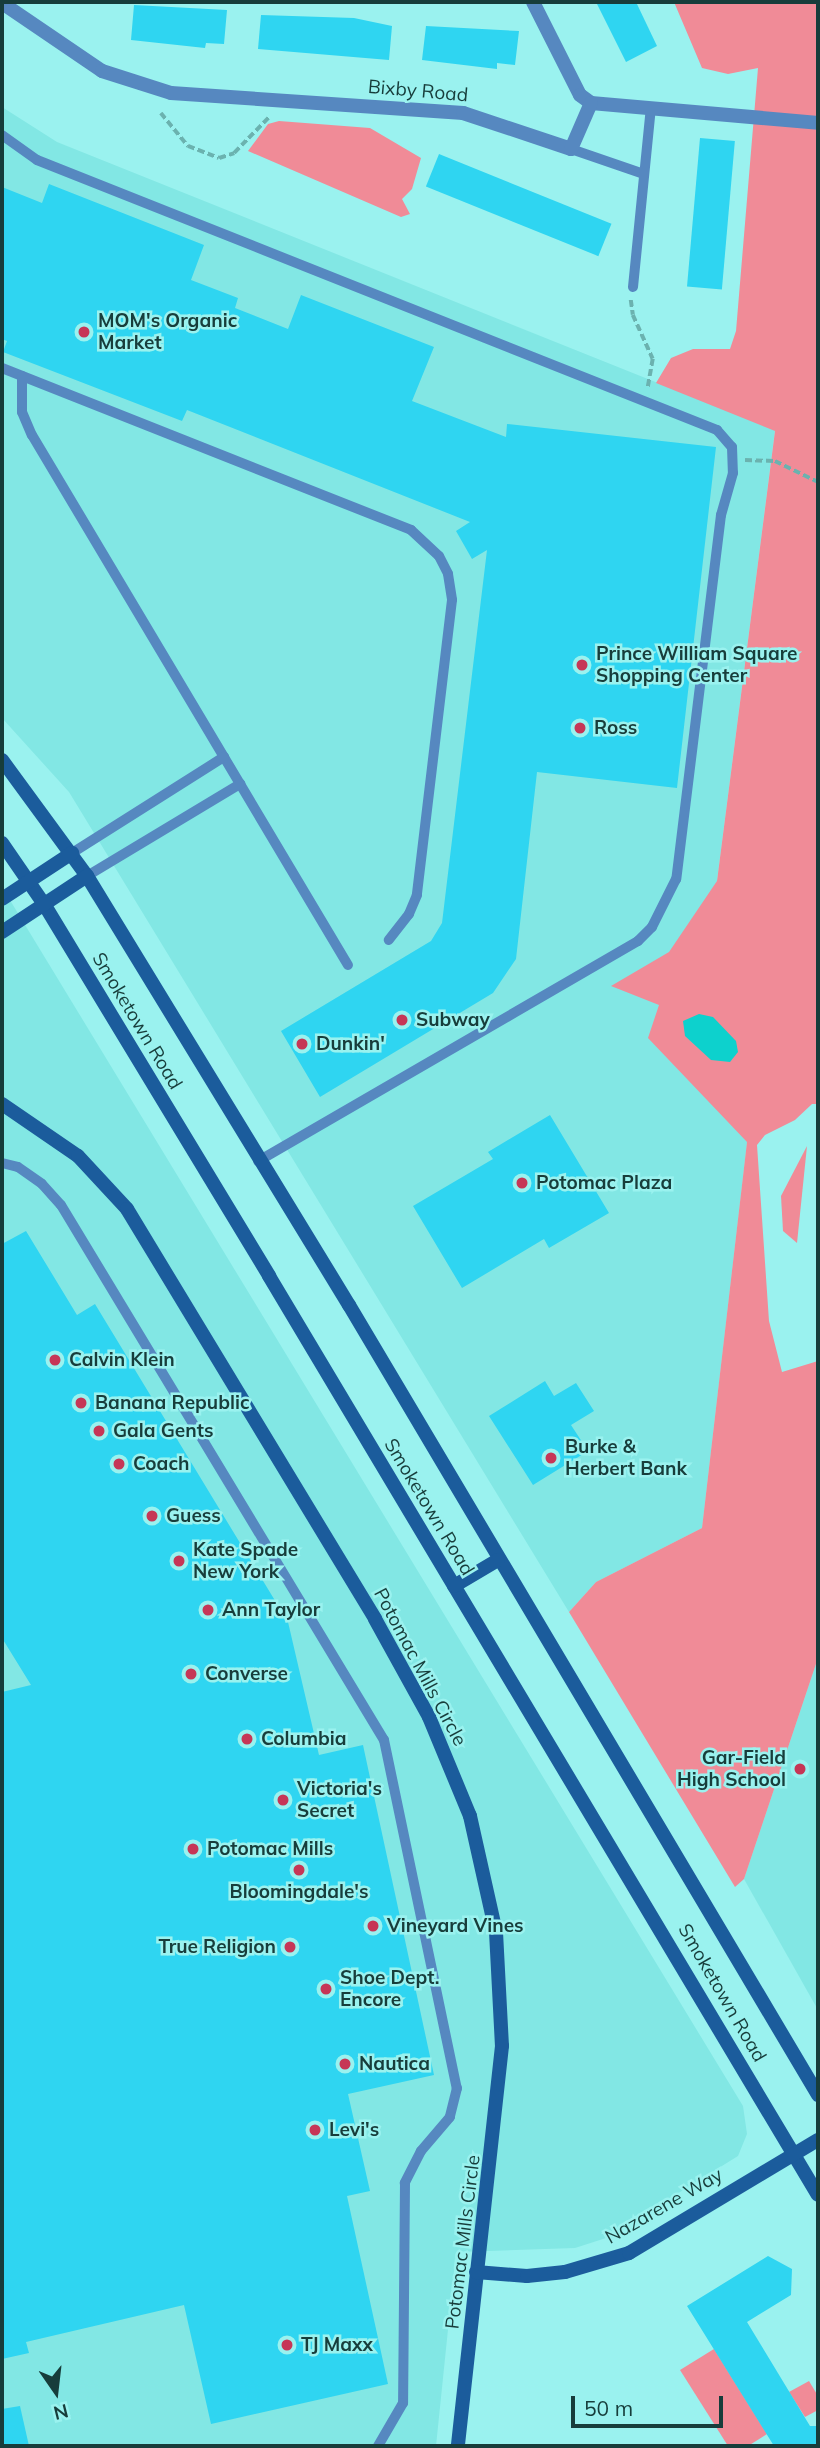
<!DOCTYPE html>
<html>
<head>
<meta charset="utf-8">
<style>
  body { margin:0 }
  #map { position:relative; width:820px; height:2448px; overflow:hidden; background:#9af2ef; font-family:Mulish,sans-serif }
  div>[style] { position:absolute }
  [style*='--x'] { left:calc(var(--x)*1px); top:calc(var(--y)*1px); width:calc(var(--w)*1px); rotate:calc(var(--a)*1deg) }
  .built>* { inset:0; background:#82e7e4 }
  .green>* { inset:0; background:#f08b97 }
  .water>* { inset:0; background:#0dd1cd }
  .building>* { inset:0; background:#2fd5f1; transform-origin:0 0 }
  .path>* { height:3.5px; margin-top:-1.75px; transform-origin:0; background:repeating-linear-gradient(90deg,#6bb2af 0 7px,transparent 0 10.5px) }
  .lane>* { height:10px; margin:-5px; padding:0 5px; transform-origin:5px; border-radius:5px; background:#5688c0 }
  .street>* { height:14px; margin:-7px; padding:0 7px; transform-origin:7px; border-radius:7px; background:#5688c0 }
  .secondary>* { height:14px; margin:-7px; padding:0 7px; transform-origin:7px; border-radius:7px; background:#1b5c9c }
  .dots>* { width:19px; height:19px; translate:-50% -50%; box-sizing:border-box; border:4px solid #9af2ef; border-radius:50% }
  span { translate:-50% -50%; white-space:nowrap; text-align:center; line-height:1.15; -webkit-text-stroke:5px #9af2ef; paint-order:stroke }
  .street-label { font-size:19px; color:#173d3b }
  .poi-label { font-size:19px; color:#173d3b; font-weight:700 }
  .left { translate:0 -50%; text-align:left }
  .right { translate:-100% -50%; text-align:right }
  .frame { position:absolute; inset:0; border:4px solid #173d3b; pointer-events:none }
  .north { position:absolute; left:21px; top:2357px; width:70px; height:70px; -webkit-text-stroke:5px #9af2ef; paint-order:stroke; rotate:166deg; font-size:19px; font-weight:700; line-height:28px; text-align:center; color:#173d3b }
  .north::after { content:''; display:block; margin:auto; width:24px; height:32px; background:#173d3b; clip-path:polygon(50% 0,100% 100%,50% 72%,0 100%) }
  .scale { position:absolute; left:571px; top:2396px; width:152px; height:32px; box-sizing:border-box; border:4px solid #173d3b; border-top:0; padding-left:9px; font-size:21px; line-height:24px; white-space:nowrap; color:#173d3b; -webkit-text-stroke:5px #9af2ef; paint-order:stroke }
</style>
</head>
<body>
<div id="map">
  <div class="built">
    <i style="clip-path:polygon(2px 107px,57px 142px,775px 430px,711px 927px,769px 954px,702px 1528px,596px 1582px,569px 1612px,69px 792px,2px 718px)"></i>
    <i style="clip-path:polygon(2px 887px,743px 2106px,747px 2134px,738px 2156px,606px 2238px,575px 2248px,456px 2252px,436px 2446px,2px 2446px)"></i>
    <i style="clip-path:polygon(818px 1658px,818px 2010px,744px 1879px)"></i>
  </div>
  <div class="green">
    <i style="clip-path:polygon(674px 2px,818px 2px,818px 1104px,812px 1104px,795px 1120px,765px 1135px,757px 1145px,769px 1321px,782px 1372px,818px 1361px,818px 1658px,744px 1879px,735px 1887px,569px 1612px,596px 1582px,702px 1528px,747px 1142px,648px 1038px,659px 1005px,611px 986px,669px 952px,717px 881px,775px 431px,656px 383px,671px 358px,693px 349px,730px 349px,736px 331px,758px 68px,728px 74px,702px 68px)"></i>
    <i style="clip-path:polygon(279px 121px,370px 128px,421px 158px,412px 189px,402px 199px,410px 214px,401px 217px,248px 151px,268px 124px)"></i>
    <i style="clip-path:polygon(807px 1146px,797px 1243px,783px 1231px,781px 1196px)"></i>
    <i style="clip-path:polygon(714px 2349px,767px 2434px,748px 2446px,728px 2446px,680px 2370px)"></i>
    <i style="clip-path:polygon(809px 2381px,818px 2396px,818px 2410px,805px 2417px,789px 2392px)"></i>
  </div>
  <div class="water">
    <i style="clip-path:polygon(699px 1014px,713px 1017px,736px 1041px,738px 1052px,730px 1062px,711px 1060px,685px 1036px,683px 1021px)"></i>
  </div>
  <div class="building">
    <i style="clip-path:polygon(596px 2px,636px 2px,657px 46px,626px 62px)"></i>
    <i style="clip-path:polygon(134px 5px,227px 10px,224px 44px,206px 43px,205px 48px,131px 40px)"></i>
    <i style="clip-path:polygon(261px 15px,354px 18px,392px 26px,389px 60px,258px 49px)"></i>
    <i style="clip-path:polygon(426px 26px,519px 31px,515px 65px,497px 63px,497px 69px,422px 60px)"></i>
    <i style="left:700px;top:138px;width:35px;height:149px;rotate:5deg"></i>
    <i style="left:439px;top:154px;width:186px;height:35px;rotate:22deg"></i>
    <i style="clip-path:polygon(49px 184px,204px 245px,191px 280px,238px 298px,235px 308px,288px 329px,301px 295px,434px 347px,412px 401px,506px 437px,507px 424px,716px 447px,677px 788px,537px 772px,516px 959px,493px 993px,320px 1097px,281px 1031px,431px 941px,442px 923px,487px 550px,472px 559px,456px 531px,470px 522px,187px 410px,182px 421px,3px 352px,7px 341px,2px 339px,2px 187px,42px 203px)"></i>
    <i style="clip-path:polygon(550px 1115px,609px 1213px,549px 1248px,544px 1239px,462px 1288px,413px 1206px,493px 1159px,488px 1152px)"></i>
    <i style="clip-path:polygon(26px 1231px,77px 1315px,95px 1304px,288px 1622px,319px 1755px,363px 1745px,434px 2075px,348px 2094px,370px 2191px,347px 2196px,388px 2384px,211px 2424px,184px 2305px,26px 2342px,29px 2353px,2px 2359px,2px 1692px,31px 1685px,2px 1638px,2px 1244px)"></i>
    <i style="clip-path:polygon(545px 1381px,554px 1396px,576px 1383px,594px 1411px,571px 1425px,588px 1451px,533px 1485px,489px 1416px)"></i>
    <i style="clip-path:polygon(768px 2256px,792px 2269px,791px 2295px,747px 2322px,810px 2426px,818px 2426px,818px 2446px,774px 2446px,687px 2306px)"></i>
    <i style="clip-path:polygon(20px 2406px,29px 2446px,2px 2446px,2px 2409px)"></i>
  </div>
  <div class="path">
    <i style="--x:161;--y:113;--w:43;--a:50.7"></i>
    <i style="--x:188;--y:146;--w:33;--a:21"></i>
    <i style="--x:219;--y:158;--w:16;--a:-18"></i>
    <i style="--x:234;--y:153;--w:50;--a:-45.8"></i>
    <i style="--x:631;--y:300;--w:15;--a:82"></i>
    <i style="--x:633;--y:315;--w:48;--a:65.6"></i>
    <i style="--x:653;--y:359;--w:29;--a:100"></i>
    <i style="--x:745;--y:460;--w:30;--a:2"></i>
    <i style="--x:775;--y:461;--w:48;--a:26"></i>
  </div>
  <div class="lane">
    <i style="--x:2;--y:135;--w:43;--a:35.5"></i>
    <i style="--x:37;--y:160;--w:732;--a:21.66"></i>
    <i style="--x:717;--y:430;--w:23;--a:49"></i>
    <i style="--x:732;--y:447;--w:26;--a:88"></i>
    <i style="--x:733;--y:473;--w:44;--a:105.9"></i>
    <i style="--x:721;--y:515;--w:367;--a:97"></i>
    <i style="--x:676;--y:879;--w:54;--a:116.6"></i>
    <i style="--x:652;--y:927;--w:20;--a:135"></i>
    <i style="--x:638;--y:941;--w:439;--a:149.9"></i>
    <i style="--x:571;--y:149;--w:77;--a:18.9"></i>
    <i style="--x:633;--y:287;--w:180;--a:-84.3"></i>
    <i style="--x:2;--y:368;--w:440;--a:21.6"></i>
    <i style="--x:411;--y:530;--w:38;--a:43"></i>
    <i style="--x:439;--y:556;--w:20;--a:63"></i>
    <i style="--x:448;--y:574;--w:26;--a:81"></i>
    <i style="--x:452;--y:600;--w:297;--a:96.8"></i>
    <i style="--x:417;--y:895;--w:21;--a:113"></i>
    <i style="--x:409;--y:914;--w:33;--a:128"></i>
    <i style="--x:22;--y:376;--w:36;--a:90"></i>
    <i style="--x:22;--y:412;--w:25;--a:67"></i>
    <i style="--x:32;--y:435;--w:617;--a:59.2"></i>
    <i style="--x:72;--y:853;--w:180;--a:-32.3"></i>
    <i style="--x:87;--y:876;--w:179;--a:-31"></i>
    <i style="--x:2;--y:1163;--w:16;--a:14"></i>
    <i style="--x:18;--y:1167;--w:29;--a:35"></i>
    <i style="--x:42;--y:1184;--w:28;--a:48"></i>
    <i style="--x:61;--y:1205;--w:625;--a:58.88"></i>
    <i style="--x:384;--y:1740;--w:356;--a:78.2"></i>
    <i style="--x:457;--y:2088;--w:30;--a:104"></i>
    <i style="--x:450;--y:2117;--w:45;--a:130.5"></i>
    <i style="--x:421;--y:2151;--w:36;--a:117"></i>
    <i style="--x:405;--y:2183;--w:220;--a:90.5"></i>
    <i style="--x:403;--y:2403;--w:50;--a:120.2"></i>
  </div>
  <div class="street">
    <i style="--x:533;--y:2;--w:104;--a:63.2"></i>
    <i style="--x:580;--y:95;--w:14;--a:36"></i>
    <i style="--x:591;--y:103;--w:228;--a:5"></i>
    <i style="--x:2;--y:3;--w:121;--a:34.2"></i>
    <i style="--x:102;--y:71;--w:72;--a:17.7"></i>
    <i style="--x:171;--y:93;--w:293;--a:3.9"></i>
    <i style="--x:463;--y:113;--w:114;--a:18.4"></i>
    <i style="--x:571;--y:149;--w:50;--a:-66.5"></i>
  </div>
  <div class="secondary">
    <i style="--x:2;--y:760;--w:144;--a:53.8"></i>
    <i style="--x:87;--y:876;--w:503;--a:58.59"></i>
    <i style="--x:349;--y:1305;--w:919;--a:59.3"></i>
    <i style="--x:2;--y:843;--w:74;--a:55.5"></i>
    <i style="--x:44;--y:904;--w:435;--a:58.8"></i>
    <i style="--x:269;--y:1276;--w:1070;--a:59.15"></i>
    <i style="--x:2;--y:899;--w:84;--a:-33.3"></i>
    <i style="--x:2;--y:932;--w:102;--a:-33.4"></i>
    <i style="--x:2;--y:1104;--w:92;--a:34.4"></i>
    <i style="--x:78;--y:1156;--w:72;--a:47.2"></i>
    <i style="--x:127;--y:1209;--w:479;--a:58.8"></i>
    <i style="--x:375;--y:1619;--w:112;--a:61.1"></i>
    <i style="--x:429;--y:1717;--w:107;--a:67.5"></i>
    <i style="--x:470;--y:1816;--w:119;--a:77.4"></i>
    <i style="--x:496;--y:1932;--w:114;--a:87"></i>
    <i style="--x:502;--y:2046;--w:402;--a:96.3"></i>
    <i style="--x:454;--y:1586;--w:51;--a:-30.6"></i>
    <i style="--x:476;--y:2272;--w:51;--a:4.5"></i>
    <i style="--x:527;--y:2276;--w:38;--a:-6"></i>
    <i style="--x:565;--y:2272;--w:67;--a:-16.5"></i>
    <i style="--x:629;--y:2253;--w:220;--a:-30.9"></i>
  </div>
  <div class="dots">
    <i style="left:84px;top:332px;background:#c63656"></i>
    <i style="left:582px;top:665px;background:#c63656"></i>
    <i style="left:580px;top:728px;background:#c63656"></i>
    <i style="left:402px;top:1020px;background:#c63656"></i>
    <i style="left:302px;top:1044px;background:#c63656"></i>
    <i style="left:522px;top:1183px;background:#c63656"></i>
    <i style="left:55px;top:1360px;background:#c63656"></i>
    <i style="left:81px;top:1403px;background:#c63656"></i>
    <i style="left:99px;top:1431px;background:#c63656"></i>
    <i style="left:551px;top:1458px;background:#c63656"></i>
    <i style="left:119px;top:1464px;background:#c63656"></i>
    <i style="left:152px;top:1516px;background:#c63656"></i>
    <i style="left:179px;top:1561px;background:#c63656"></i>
    <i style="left:208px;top:1610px;background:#c63656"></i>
    <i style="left:191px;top:1674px;background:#c63656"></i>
    <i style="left:247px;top:1739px;background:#c63656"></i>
    <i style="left:800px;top:1769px;background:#c63656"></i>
    <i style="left:283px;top:1800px;background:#c63656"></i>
    <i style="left:193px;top:1849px;background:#c63656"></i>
    <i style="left:299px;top:1870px;background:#c63656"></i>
    <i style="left:373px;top:1926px;background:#c63656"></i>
    <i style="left:290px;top:1947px;background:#c63656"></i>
    <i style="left:326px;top:1989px;background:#c63656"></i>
    <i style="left:345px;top:2064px;background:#c63656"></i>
    <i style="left:315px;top:2130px;background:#c63656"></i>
    <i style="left:287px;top:2345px;background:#c63656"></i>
  </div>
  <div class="street-label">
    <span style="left:418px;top:91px;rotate:5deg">Bixby Road</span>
    <span style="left:137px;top:1021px;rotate:59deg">Smoketown Road</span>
    <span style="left:429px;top:1507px;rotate:59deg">Smoketown Road</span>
    <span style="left:420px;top:1667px;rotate:62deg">Potomac Mills Circle</span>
    <span style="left:722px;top:1993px;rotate:60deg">Smoketown Road</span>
    <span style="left:664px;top:2206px;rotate:-30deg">Nazarene Way</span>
    <span style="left:463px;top:2242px;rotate:-83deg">Potomac Mills Circle</span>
  </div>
  <div class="poi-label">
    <span class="left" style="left:98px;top:332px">MOM's Organic<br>Market</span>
    <span class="left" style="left:596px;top:665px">Prince William Square<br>Shopping Center</span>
    <span class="left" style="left:594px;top:728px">Ross</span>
    <span class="left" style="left:416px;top:1020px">Subway</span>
    <span class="left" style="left:316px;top:1044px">Dunkin'</span>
    <span class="left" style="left:536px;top:1183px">Potomac Plaza</span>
    <span class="left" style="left:69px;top:1360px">Calvin Klein</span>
    <span class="left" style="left:95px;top:1403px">Banana Republic</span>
    <span class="left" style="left:113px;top:1431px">Gala Gents</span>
    <span class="left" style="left:565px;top:1458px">Burke &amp;<br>Herbert Bank</span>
    <span class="left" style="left:133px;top:1464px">Coach</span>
    <span class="left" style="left:166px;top:1516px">Guess</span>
    <span class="left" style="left:193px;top:1561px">Kate Spade<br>New York</span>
    <span class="left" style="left:222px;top:1610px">Ann Taylor</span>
    <span class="left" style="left:205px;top:1674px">Converse</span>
    <span class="left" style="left:261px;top:1739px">Columbia</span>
    <span class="right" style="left:786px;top:1769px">Gar-Field<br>High School</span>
    <span class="left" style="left:297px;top:1800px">Victoria's<br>Secret</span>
    <span class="left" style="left:207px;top:1849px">Potomac Mills</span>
    <span style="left:299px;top:1892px">Bloomingdale's</span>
    <span class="left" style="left:387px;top:1926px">Vineyard Vines</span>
    <span class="right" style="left:276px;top:1947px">True Religion</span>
    <span class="left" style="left:340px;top:1989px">Shoe Dept.<br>Encore</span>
    <span class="left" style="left:359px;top:2064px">Nautica</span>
    <span class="left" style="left:329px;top:2130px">Levi's</span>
    <span class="left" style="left:301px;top:2345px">TJ Maxx</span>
  </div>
  <div class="frame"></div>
  <div class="north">N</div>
  <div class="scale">50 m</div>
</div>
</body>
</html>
